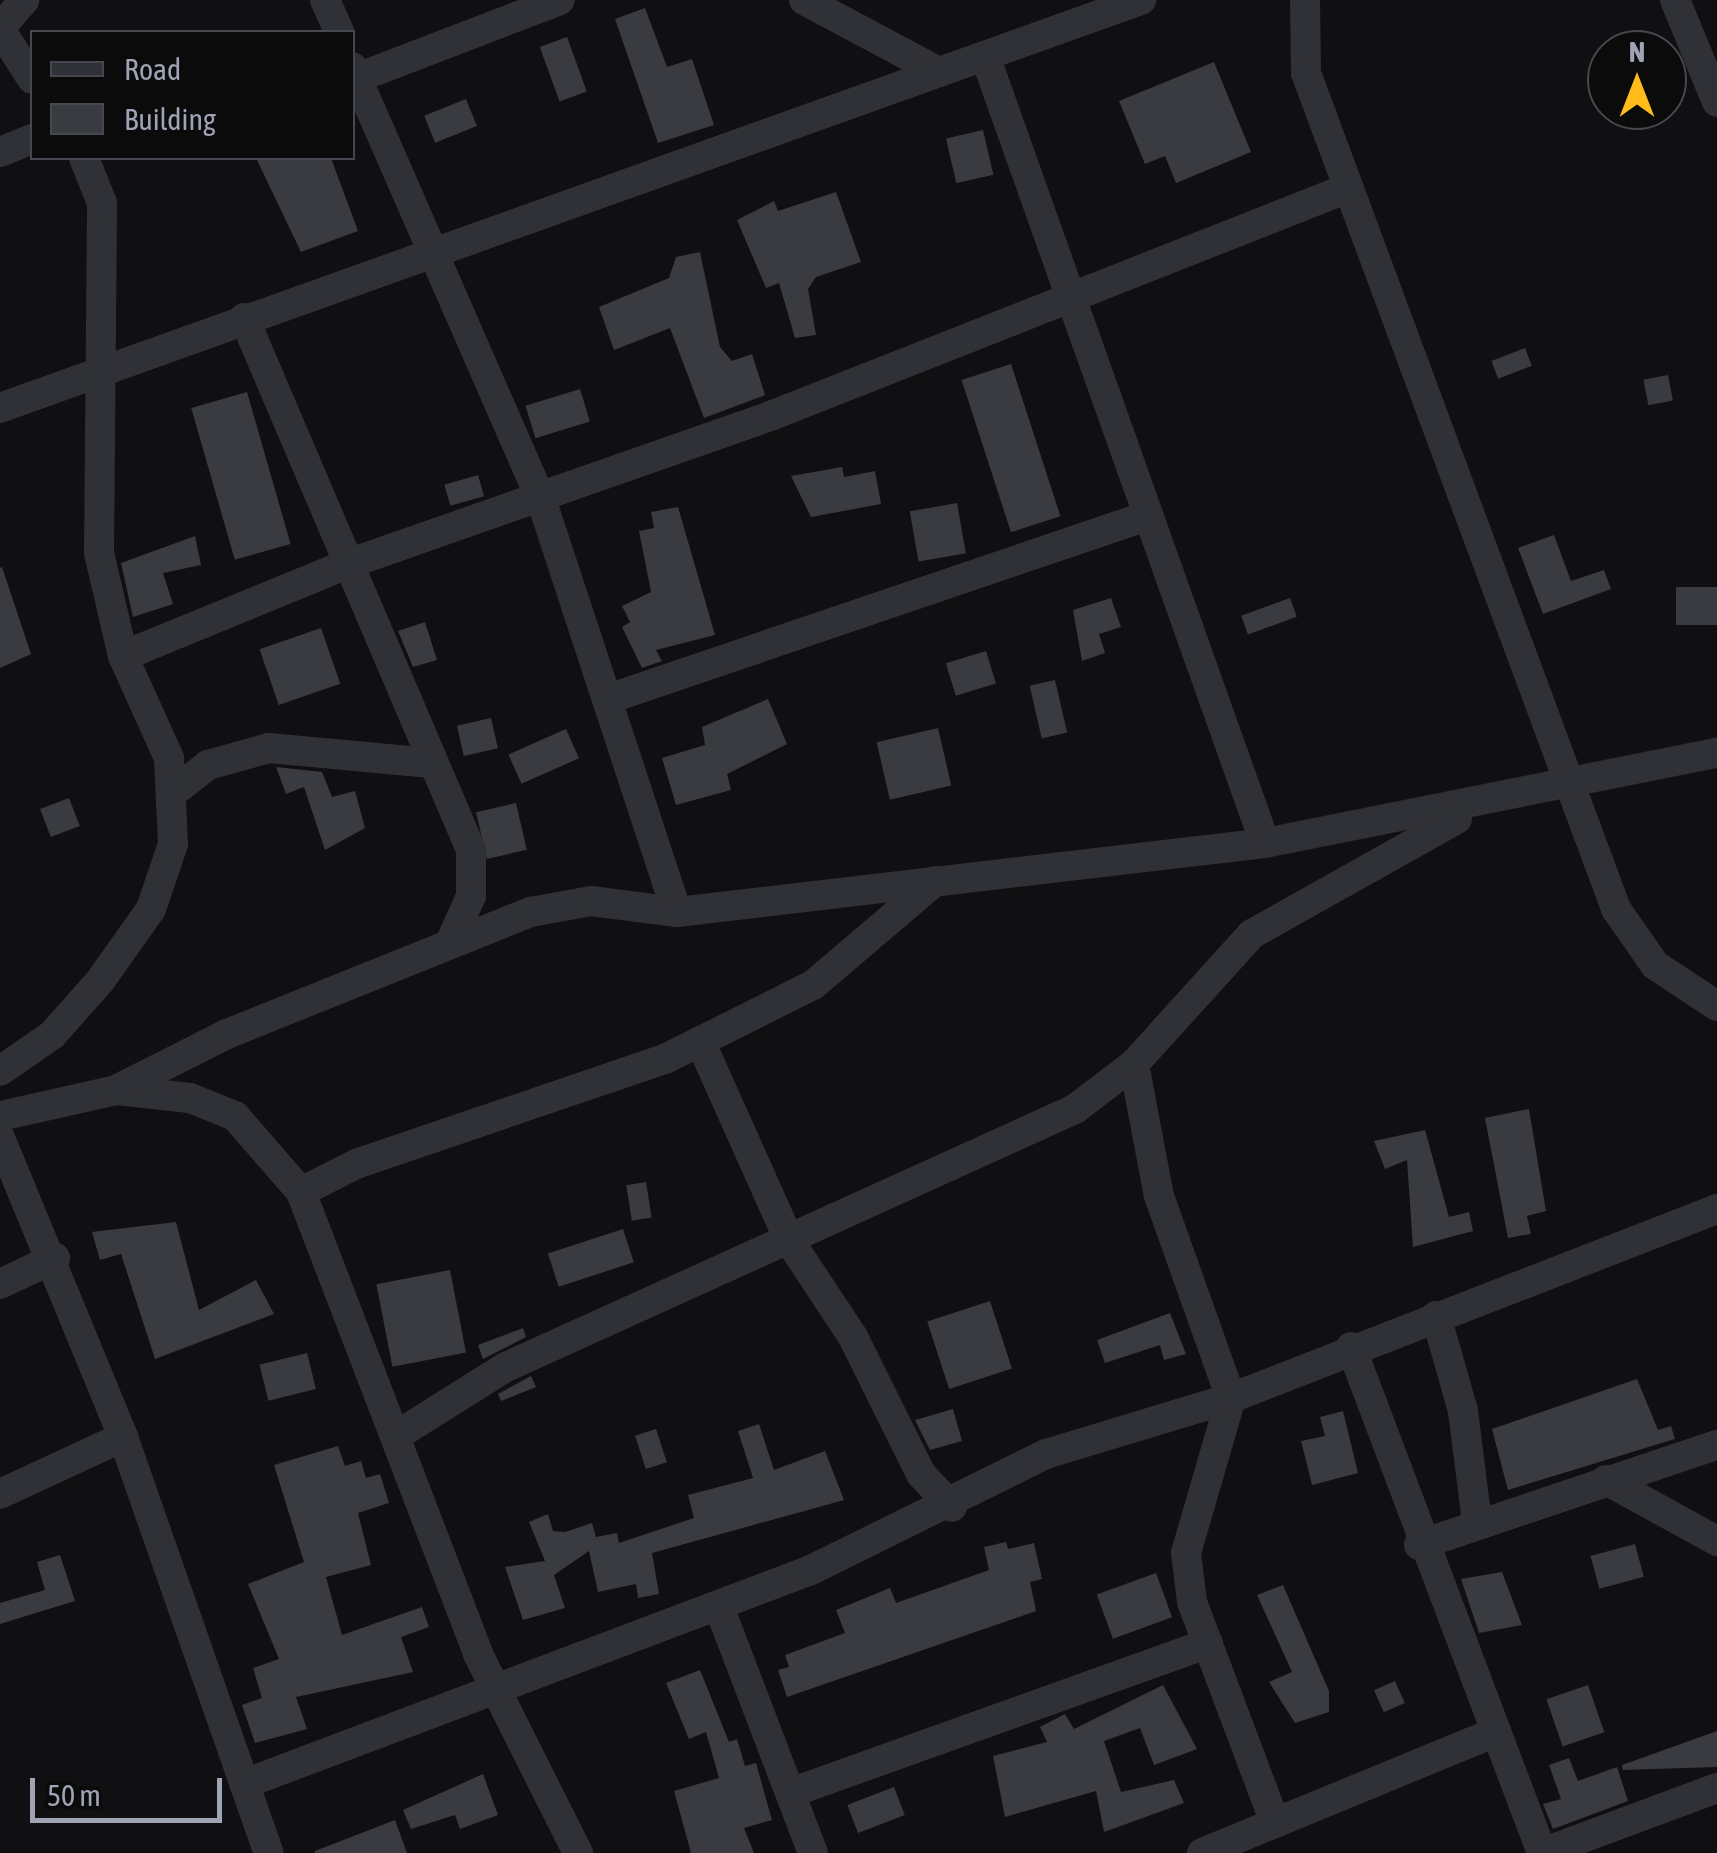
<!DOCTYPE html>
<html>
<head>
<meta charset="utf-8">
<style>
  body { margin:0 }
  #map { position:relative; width:1717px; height:1853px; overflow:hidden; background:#100f11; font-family:"Asap Condensed",sans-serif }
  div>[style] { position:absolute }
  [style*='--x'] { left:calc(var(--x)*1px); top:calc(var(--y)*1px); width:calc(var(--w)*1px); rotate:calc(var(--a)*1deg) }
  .building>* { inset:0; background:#3a3b41; transform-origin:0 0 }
  .street>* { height:30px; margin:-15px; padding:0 15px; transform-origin:15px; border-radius:15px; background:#303136 }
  span { translate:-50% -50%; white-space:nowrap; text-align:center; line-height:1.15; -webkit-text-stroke:10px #0b0b0c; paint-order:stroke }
  .legend { position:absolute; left:30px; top:30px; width:325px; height:130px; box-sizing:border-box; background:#0b0b0c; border:2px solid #46484f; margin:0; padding:12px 18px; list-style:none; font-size:30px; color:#9fa4b4 }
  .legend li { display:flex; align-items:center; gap:20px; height:50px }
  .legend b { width:50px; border:2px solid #46484f }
  .north { position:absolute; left:1587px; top:30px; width:100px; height:100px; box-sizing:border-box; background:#0b0b0c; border:2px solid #46484f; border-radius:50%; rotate:0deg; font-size:28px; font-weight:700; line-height:40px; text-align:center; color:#9fa4b4 }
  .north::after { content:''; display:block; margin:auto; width:35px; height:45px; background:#ffbc1a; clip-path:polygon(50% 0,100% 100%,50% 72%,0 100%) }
  .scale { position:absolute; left:30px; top:1778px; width:192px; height:45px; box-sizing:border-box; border:5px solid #9fa4b4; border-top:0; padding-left:12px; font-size:30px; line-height:35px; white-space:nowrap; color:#9fa4b4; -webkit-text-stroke:8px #0b0b0c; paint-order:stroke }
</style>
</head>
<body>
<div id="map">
  <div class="building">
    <i style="clip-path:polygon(645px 8px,667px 67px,692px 59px,714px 125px,658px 143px,615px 19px)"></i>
    <i style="left:567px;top:37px;width:58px;height:29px;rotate:70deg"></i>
    <i style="clip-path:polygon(1214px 62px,1251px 152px,1176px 183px,1165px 156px,1145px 164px,1119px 101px)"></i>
    <i style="left:466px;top:99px;width:29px;height:45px;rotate:68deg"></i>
    <i style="left:983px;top:130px;width:46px;height:38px;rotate:77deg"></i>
    <i style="clip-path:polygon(256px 158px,331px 158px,358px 231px,301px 252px)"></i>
    <i style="clip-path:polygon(836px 192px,861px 262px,816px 277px,808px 289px,816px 335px,795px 338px,779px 283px,766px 288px,737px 220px,774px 201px,778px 211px)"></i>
    <i style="clip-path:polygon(700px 252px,720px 347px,732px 361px,752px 354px,765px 395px,704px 418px,670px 328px,614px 350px,599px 307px,669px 278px,676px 257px)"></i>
    <i style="left:1525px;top:348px;width:19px;height:36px;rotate:69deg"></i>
    <i style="left:1011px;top:364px;width:160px;height:52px;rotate:72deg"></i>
    <i style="left:1668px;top:375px;width:26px;height:25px;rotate:79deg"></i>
    <i style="left:580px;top:389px;width:34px;height:57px;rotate:73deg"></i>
    <i style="left:247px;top:392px;width:158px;height:58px;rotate:74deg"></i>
    <i style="clip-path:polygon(842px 467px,844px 477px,875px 471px,881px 504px,811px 517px,791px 476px)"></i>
    <i style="left:478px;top:475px;width:22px;height:35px;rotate:74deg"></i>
    <i style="left:957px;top:503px;width:51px;height:48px;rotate:80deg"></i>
    <i style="clip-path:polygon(678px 507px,715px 635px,656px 650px,662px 661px,642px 668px,622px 627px,630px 622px,622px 606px,651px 592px,639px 531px,654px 528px,651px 512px)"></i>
    <i style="clip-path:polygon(1554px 535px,1571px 581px,1604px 570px,1611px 589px,1543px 614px,1518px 548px)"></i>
    <i style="clip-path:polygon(195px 536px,201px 565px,163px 573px,173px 604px,133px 617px,121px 563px)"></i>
    <i style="clip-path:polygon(2px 567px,31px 654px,0 668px,0 568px)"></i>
    <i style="left:1717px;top:587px;width:38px;height:41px;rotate:90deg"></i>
    <i style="clip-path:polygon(1111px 598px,1121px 627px,1099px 634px,1105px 653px,1082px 661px,1073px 610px)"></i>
    <i style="left:1290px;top:598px;width:20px;height:52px;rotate:70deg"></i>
    <i style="clip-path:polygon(425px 622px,437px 660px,413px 667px,398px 631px)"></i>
    <i style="left:321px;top:628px;width:59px;height:65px;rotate:71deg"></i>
    <i style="left:986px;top:651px;width:34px;height:42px;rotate:73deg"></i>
    <i style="left:1055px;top:680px;width:54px;height:26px;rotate:77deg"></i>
    <i style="clip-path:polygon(768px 699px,787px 744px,727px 774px,731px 790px,676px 805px,662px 758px,705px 745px,702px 727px)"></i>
    <i style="left:491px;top:718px;width:31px;height:35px;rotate:77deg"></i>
    <i style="left:938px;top:728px;width:59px;height:63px;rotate:77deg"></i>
    <i style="left:566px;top:729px;width:32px;height:63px;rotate:66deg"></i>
    <i style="clip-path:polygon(276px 767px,322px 772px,332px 797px,355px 791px,365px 828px,325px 850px,304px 787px,286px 794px)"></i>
    <i style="left:69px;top:798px;width:30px;height:31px;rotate:69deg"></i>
    <i style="left:516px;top:803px;width:48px;height:41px;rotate:77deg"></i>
    <i style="clip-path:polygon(1529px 1109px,1546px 1211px,1527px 1216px,1531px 1234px,1508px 1238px,1485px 1118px)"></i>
    <i style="clip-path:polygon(1425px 1130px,1449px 1217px,1469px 1212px,1473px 1231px,1413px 1247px,1407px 1160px,1385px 1169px,1374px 1141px)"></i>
    <i style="left:646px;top:1182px;width:36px;height:20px;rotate:81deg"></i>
    <i style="clip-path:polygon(176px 1222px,199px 1310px,256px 1280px,274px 1314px,155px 1359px,121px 1254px,100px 1260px,92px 1232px)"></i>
    <i style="left:623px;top:1229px;width:35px;height:79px;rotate:72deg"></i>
    <i style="left:450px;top:1270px;width:84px;height:75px;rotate:79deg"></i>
    <i style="left:990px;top:1301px;width:71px;height:66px;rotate:72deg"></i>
    <i style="clip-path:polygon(1170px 1313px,1186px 1354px,1164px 1360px,1160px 1345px,1105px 1363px,1097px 1340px)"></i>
    <i style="clip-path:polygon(523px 1328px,526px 1337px,483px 1359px,478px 1345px)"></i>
    <i style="left:307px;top:1353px;width:37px;height:49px;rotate:76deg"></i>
    <i style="clip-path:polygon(531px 1376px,536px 1387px,501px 1401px,498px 1394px)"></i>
    <i style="clip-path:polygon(1637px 1379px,1658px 1430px,1671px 1426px,1675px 1439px,1508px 1490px,1492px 1429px)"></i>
    <i style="clip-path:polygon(953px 1409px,962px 1441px,930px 1450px,915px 1420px)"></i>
    <i style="clip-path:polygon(1343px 1411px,1358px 1473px,1312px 1485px,1301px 1441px,1325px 1436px,1320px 1417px)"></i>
    <i style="clip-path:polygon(759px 1424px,774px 1470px,825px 1451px,844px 1500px,652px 1553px,659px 1594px,638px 1598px,636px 1584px,598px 1592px,589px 1551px,554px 1575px,565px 1608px,523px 1620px,505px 1567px,545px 1561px,529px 1522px,548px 1514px,553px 1531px,565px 1532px,592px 1523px,596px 1537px,617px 1533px,619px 1543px,694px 1518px,688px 1495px,753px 1478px,738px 1431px)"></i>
    <i style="left:656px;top:1429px;width:35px;height:22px;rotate:72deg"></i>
    <i style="clip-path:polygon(338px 1446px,345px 1466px,361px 1461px,366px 1478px,380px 1474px,389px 1503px,358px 1513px,371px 1565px,326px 1577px,342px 1635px,422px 1607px,429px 1627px,401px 1637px,413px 1672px,296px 1697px,307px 1729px,255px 1743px,242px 1705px,262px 1698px,253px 1668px,279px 1659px,248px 1584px,304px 1562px,274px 1465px)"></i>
    <i style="clip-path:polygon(1006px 1542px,1008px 1549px,1034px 1543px,1042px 1579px,1030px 1582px,1036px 1611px,787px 1697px,778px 1670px,789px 1667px,785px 1655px,845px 1633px,836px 1610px,890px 1588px,896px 1603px,989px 1570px,984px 1547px)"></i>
    <i style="left:1635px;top:1544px;width:34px;height:46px;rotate:75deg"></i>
    <i style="clip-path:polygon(60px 1555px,75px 1601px,0 1624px,0 1603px,45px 1590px,37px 1562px)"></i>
    <i style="clip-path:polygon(1502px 1572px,1522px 1625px,1479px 1633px,1461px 1579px)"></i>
    <i style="left:1156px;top:1573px;width:47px;height:63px;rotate:70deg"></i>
    <i style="clip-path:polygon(1283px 1585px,1329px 1691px,1329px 1712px,1295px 1723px,1269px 1682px,1292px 1672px,1257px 1595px)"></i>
    <i style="clip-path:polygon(700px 1670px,729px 1742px,737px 1739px,745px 1766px,756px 1763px,772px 1820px,744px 1828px,754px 1853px,691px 1853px,674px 1791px,719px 1778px,706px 1732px,689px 1739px,666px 1683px)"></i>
    <i style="left:1395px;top:1681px;width:24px;height:23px;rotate:66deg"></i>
    <i style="clip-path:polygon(1163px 1685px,1197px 1749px,1154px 1765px,1140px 1728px,1104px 1741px,1121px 1792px,1174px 1780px,1184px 1803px,1104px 1832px,1096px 1791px,1005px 1817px,993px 1756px,1047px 1742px,1040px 1727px,1065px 1714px,1074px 1729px)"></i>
    <i style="left:1588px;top:1685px;width:50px;height:44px;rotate:71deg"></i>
    <i style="clip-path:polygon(1717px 1731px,1717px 1767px,1623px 1770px,1622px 1765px)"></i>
    <i style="clip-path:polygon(1569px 1758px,1578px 1781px,1617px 1767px,1628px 1801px,1553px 1829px,1543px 1804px,1561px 1799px,1549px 1765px)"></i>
    <i style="clip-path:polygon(483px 1774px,498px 1815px,460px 1829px,455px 1815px,411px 1829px,403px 1810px)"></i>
    <i style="left:894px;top:1787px;width:30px;height:50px;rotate:69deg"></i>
    <i style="clip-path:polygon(395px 1820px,407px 1853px,315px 1853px,315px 1851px)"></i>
  </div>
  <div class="street">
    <i style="--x:325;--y:0;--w:35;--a:66"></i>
    <i style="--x:804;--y:0;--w:153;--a:28.1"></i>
    <i style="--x:1305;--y:0;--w:73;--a:89.2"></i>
    <i style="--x:1306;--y:73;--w:892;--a:69.65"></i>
    <i style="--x:1616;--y:909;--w:68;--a:55.1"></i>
    <i style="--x:1655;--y:965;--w:74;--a:33.5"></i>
    <i style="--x:1675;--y:0;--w:110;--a:67.6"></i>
    <i style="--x:0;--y:28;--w:37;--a:-49"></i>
    <i style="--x:0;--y:29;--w:59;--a:57.4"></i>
    <i style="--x:985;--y:56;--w:835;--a:70.42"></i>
    <i style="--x:352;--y:67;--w:472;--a:66.4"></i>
    <i style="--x:541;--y:499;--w:435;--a:71.8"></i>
    <i style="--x:357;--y:78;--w:217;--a:-21"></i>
    <i style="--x:0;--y:152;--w:35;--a:-22"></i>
    <i style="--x:244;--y:318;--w:578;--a:66.89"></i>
    <i style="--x:471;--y:850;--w:46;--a:90"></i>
    <i style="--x:471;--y:896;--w:51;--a:114.1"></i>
    <i style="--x:0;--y:408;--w:1212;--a:-19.68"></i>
    <i style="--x:123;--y:656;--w:240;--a:-22.3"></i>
    <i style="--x:345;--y:565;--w:454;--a:-19.3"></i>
    <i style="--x:773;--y:415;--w:618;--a:-21.54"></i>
    <i style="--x:611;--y:698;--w:566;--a:-18.76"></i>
    <i style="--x:176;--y:790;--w:41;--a:-38"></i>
    <i style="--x:208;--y:765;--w:63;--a:-15.6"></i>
    <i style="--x:269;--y:748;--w:162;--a:5.3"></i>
    <i style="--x:700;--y:1041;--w:218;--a:65.9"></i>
    <i style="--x:789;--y:1240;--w:116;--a:56.6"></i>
    <i style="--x:853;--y:1337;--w:153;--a:63.6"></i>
    <i style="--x:921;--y:1474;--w:45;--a:46.8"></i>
    <i style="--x:1134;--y:1064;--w:134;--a:79.3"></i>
    <i style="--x:1159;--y:1196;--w:214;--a:70.4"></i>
    <i style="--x:1231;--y:1398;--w:161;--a:106.2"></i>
    <i style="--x:1186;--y:1553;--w:49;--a:83"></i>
    <i style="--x:1192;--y:1602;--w:236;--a:69.4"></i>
    <i style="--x:0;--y:1071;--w:63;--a:-34.7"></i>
    <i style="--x:52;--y:1035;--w:72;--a:-48.4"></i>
    <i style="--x:100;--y:981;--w:88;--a:-54.7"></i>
    <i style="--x:151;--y:909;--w:69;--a:-71.3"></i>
    <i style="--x:173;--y:844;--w:86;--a:-92.7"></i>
    <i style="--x:169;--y:758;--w:112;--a:-114.3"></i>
    <i style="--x:123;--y:656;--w:106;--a:-103.1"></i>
    <i style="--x:99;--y:553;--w:350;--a:-89.5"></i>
    <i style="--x:102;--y:203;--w:48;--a:-111.8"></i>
    <i style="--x:117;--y:1090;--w:73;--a:6.3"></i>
    <i style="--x:190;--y:1098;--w:48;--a:21.8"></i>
    <i style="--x:235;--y:1116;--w:101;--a:49"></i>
    <i style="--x:301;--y:1192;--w:495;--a:69"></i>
    <i style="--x:478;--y:1654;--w:223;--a:63.3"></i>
    <i style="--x:0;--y:1116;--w:119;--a:-12.6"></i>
    <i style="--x:116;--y:1090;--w:124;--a:-26.8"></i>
    <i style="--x:227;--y:1034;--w:328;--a:-21.9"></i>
    <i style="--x:531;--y:912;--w:61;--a:-10.4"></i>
    <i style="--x:591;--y:901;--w:87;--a:7.3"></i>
    <i style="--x:677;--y:912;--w:592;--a:-6.69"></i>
    <i style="--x:1265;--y:843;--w:461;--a:-11.3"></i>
    <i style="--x:0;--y:1138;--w:323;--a:67.6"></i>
    <i style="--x:123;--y:1437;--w:441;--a:70.7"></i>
    <i style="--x:301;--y:1192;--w:62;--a:-27"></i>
    <i style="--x:356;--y:1164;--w:329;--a:-18.8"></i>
    <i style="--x:667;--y:1058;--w:163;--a:-26.6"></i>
    <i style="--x:813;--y:985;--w:160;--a:-40.4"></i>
    <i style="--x:0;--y:1284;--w:61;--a:-25.3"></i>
    <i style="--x:1436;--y:1316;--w:99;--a:74.1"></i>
    <i style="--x:1463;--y:1411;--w:112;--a:82.8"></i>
    <i style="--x:1351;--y:1347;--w:541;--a:69.32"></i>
    <i style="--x:399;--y:1434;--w:126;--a:-32.1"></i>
    <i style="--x:506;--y:1367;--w:625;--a:-24.39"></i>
    <i style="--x:1075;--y:1109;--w:74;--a:-37.3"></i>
    <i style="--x:1134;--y:1064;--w:176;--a:-47.8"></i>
    <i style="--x:1252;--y:934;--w:235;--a:-29.3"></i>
    <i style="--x:1606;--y:1480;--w:127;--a:28.8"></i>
    <i style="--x:0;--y:1494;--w:136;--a:-24.9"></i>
    <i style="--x:1419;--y:1545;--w:314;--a:-18.6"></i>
    <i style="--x:719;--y:1607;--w:263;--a:69.1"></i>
    <i style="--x:244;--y:1784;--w:606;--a:-20.68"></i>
    <i style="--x:811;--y:1570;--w:262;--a:-26.3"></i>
    <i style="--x:1046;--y:1454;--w:193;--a:-16.8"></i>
    <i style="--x:1231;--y:1398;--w:521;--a:-21.25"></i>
    <i style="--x:790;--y:1793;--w:444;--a:-19.7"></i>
    <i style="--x:1202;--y:1853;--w:318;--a:-22.4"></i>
    <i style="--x:1542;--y:1853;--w:187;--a:-20.4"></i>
  </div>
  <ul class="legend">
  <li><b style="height:12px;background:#303136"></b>Road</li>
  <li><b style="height:28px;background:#3a3b41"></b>Building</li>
  </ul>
  <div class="north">N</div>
  <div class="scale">50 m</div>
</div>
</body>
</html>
